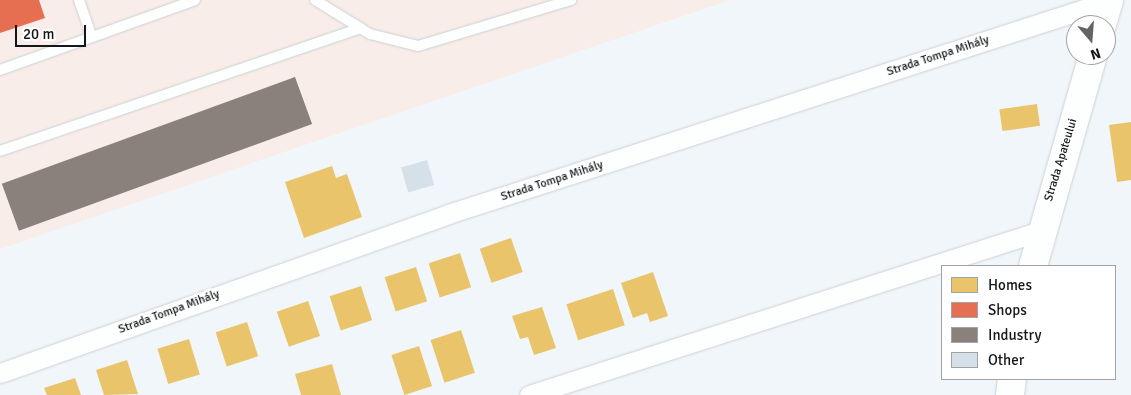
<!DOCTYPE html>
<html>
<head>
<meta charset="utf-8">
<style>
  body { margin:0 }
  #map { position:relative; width:1131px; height:395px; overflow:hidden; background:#f1f6fb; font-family:Signika,sans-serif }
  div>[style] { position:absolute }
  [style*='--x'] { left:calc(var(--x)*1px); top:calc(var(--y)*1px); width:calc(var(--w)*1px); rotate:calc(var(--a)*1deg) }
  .commercial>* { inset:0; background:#f8ede9 }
  .homes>* { inset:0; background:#e9c46a; transform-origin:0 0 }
  .shops>* { inset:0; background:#e76f51 }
  .industry>* { inset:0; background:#8a817c; transform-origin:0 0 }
  .building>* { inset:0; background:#d6e0e8; transform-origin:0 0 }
  .roads { filter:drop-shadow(0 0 1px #ccd0d3) drop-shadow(0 0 1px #ccd0d3) }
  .lane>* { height:10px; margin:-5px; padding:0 5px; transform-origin:5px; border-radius:5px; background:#fdfefe }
  .street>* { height:19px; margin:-9.5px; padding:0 9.5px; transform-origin:9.5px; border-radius:9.5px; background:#fdfefe }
  .secondary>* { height:28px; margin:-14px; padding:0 14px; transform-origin:14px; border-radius:14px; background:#fdfefe }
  span { translate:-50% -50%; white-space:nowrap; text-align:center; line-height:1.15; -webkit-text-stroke:5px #fff; paint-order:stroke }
  .street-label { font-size:12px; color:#14171a }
  .legend { position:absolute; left:941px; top:265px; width:175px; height:115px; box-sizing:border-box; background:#fff; border:1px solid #a1a2a3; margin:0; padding:6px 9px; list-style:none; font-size:15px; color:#14171a }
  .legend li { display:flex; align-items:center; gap:10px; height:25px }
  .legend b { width:25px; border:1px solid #a1a2a3 }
  .north { position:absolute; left:1066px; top:15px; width:50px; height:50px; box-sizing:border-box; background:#fff; border:1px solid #a1a2a3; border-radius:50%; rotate:162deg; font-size:14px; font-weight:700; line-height:20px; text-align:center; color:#14171a }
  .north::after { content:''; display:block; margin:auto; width:18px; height:22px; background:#616569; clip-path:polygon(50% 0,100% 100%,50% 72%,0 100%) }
  .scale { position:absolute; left:15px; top:25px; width:71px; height:22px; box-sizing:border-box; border:2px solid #14171a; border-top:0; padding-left:6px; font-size:15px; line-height:18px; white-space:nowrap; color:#14171a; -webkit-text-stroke:4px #fff; paint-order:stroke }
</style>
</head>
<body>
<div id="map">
  <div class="commercial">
    <i style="clip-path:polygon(0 0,730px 0,0 249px)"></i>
  </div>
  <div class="homes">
    <i style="left:1037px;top:104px;width:22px;height:38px;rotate:82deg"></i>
    <i style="clip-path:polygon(1131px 122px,1131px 180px,1117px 182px,1109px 125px)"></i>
    <i style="clip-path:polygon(332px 166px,336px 178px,347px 174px,362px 217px,304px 238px,285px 182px)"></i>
    <i style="left:511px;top:238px;width:36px;height:33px;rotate:71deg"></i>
    <i style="left:460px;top:253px;width:36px;height:33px;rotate:72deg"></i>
    <i style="left:416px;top:267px;width:36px;height:33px;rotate:72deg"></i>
    <i style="clip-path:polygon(653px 272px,668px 316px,650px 322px,647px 313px,633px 318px,621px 283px)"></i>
    <i style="left:361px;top:286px;width:36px;height:33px;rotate:72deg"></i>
    <i style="left:613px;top:289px;width:38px;height:49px;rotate:72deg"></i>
    <i style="left:308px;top:301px;width:37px;height:33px;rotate:71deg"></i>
    <i style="clip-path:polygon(542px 307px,556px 348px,534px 355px,528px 337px,520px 339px,512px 316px)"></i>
    <i style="left:247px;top:322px;width:36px;height:33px;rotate:72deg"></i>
    <i style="left:461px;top:330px;width:45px;height:32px;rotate:72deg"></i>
    <i style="left:189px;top:339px;width:37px;height:33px;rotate:73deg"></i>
    <i style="left:419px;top:346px;width:42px;height:29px;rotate:72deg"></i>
    <i style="clip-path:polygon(127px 360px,138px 394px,104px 395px,96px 370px)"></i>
    <i style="clip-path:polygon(332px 364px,341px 395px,301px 395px,295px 374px)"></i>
    <i style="clip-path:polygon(75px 378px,81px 395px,47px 395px,44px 388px)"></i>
  </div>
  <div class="shops">
    <i style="clip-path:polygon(0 0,39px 0,45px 18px,0 33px)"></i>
  </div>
  <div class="industry">
    <i style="left:295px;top:77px;width:50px;height:312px;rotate:70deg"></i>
  </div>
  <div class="building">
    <i style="left:427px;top:160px;width:26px;height:27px;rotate:74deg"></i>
  </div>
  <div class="roads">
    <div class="lane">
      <i style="--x:79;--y:0;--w:39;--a:71"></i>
      <i style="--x:315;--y:0;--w:65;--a:31.7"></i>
      <i style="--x:370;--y:34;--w:49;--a:14"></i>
      <i style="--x:418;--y:46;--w:160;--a:-16.7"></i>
      <i style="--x:0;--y:70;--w:207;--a:-19.7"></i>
      <i style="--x:0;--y:151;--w:381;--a:-18.8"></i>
    </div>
    <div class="street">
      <i style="--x:0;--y:373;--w:475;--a:-19.5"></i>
      <i style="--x:448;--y:214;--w:694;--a:-17.86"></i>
      <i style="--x:529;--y:395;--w:537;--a:-17.79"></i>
    </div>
    <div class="secondary">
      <i style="--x:1102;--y:25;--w:26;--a:-74"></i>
      <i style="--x:1033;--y:266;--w:219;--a:-74.1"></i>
      <i style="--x:1010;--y:395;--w:16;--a:-83"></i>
    </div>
  </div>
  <div class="street-label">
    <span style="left:938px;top:56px;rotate:-18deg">Strada Tompa Mihály</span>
    <span style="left:1061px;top:160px;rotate:-73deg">Strada Apateului</span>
    <span style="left:552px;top:181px;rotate:-18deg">Strada Tompa Mihály</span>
    <span style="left:169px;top:312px;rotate:-20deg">Strada Tompa Mihály</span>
  </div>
  <ul class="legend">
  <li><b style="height:14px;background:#e9c46a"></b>Homes</li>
  <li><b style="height:14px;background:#e76f51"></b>Shops</li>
  <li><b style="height:14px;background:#8a817c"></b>Industry</li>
  <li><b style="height:14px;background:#d6e0e8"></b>Other</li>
  </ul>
  <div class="north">N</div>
  <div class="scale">20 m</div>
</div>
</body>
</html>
